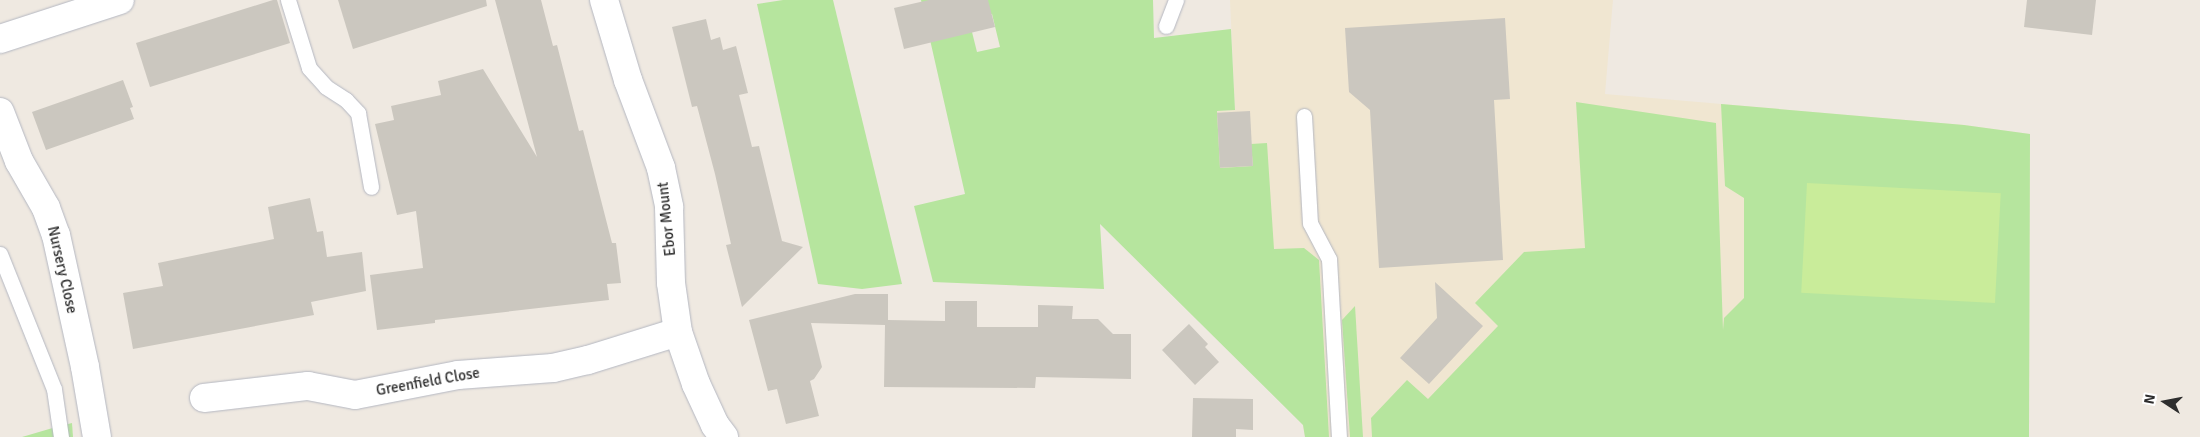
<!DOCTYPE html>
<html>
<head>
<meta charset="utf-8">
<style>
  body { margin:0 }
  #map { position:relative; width:2200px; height:437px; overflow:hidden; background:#efe9e1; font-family:Signika,sans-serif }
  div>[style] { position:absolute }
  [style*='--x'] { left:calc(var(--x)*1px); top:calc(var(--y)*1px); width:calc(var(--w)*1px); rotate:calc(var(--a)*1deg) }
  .education>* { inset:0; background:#f0e6d1 }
  .green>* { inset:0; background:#b6e59e }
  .pitch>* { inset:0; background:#c9ec9a; transform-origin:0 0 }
  .building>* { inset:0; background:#cbc7bf; transform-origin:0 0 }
  .roads { filter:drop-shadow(0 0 1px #b4b7c1) drop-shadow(0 0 1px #b4b7c1) }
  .lane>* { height:15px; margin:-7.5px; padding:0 7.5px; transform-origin:7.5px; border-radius:7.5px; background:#fff }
  .street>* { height:28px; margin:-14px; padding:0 14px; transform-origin:14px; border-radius:14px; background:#fff }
  .secondary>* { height:28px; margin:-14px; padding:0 14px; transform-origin:14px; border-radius:14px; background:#fff }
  span { translate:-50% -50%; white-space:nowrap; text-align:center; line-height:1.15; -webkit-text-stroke:5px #fff; paint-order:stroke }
  .street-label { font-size:15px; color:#2e2e2e }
  .north { position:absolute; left:2140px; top:377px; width:50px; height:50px; -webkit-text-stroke:4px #fff; paint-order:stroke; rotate:281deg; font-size:14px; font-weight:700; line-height:20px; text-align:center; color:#2e2e2e }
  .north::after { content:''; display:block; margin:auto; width:18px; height:22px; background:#2e2e2e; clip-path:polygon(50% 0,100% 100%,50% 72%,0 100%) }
</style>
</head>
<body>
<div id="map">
  <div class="education">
    <i style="clip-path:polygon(1230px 0,1613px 0,1605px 94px,1964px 125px,2030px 134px,2029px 437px,1305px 437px,1303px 425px,1098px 119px,1235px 110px)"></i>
  </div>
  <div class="green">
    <i style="clip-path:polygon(783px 0,833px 0,902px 284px,862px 289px,818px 284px,757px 4px)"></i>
    <i style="clip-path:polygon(evenodd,921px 0,1153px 0,1154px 38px,1231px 29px,1235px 110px,1217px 111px,1220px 168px,1253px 166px,1251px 144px,1267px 143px,1274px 249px,1304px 248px,1319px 260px,1329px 437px,1305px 437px,1303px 425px,1100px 224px,1104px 289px,933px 282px,914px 206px,965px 194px,921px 0,992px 14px,1000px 47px,977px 52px,969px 20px,992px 14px)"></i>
    <i style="clip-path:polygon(1576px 102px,1716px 123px,1723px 330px,1724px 318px,1744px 298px,1744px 198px,1725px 186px,1721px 104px,1964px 125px,2030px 134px,2029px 437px,1372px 437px,1371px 418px,1407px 380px,1428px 399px,1498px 326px,1475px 303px,1524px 252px,1585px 248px)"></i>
    <i style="clip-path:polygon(1355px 306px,1363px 437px,1350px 437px,1342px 320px)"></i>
    <i style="clip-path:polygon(72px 423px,73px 437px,22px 437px,56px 427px)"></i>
  </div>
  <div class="pitch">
    <i style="left:1807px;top:183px;width:194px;height:110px;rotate:3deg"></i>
  </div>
  <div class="building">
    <i style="clip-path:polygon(273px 0,277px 0,290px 43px,150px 87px,136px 43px)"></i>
    <i style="clip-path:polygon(338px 0,486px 0,487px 6px,353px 49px)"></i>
    <i style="clip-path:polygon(495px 0,541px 0,553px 46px,557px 45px,579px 131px,583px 130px,612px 243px,616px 243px,621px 283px,607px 284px,609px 300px,435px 320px,435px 323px,377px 330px,370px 275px,423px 268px,416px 211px,397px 215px,375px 124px,394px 120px,391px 106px,441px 95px,438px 81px,483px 69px,537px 157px)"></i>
    <i style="clip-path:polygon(929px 0,988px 0,995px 27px,904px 49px,894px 8px)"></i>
    <i style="clip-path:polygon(2027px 0,2096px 0,2092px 35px,2024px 27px)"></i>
    <i style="clip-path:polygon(1505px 18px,1510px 99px,1494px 100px,1503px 260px,1379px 268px,1370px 110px,1349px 92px,1345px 28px)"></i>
    <i style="clip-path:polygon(706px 19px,711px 40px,720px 37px,723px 50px,736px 46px,748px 93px,739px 95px,752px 147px,759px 146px,782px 241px,803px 247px,742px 307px,726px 245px,731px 244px,715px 174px,697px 106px,692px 107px,672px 27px)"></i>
    <i style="clip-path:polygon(123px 80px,133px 107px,130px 108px,134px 119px,46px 150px,32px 112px)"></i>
    <i style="left:1250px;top:111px;width:55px;height:33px;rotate:87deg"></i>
    <i style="clip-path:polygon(310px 198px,317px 232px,323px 231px,327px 257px,362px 252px,366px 291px,311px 302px,314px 315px,133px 349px,123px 293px,163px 286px,158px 263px,274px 239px,268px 207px)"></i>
    <i style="clip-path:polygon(1435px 282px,1483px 326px,1429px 384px,1400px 358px,1437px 318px)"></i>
    <i style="clip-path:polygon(855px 294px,888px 294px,888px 320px,945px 321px,945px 301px,977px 301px,977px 327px,1038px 327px,1038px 305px,1073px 306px,1072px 319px,1098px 319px,1113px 334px,1131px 334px,1131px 379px,1036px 377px,1035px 388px,884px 387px,885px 325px,811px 323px,822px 367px,814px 379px,810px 381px,819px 416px,786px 424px,777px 389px,768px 391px,749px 320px)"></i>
    <i style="clip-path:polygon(1189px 324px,1208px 344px,1205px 347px,1219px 362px,1195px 385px,1162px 350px)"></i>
    <i style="clip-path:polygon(1193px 398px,1253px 399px,1253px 430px,1236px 429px,1236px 437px,1192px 437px)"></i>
  </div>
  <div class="roads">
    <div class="lane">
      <i style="--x:288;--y:0;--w:71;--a:72.8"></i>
      <i style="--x:309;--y:68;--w:25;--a:48"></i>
      <i style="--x:326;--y:87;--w:24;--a:33"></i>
      <i style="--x:346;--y:100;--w:18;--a:47"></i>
      <i style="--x:358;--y:113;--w:75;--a:80"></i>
      <i style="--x:1166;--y:26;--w:28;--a:-69"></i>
      <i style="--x:1304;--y:116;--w:107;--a:86.8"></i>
      <i style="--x:1310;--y:223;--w:41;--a:62.2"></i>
      <i style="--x:1329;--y:259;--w:178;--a:86.8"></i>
      <i style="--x:0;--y:254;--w:145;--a:68.2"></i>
      <i style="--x:54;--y:389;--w:49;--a:81.7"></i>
    </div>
    <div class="street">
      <i style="--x:604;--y:0;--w:84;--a:73.3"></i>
      <i style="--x:628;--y:80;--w:94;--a:69.4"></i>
      <i style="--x:661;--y:168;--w:40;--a:78"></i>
      <i style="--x:669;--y:207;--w:76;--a:88.5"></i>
      <i style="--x:671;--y:283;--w:49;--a:81.9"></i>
      <i style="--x:678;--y:332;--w:55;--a:70.9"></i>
      <i style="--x:696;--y:384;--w:45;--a:65.1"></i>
      <i style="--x:715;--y:425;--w:15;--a:53"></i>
      <i style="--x:0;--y:112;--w:53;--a:68.8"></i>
      <i style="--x:19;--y:161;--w:54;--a:60.1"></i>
      <i style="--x:46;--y:208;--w:29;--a:70"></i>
      <i style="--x:56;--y:235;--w:135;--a:77.6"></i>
      <i style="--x:85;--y:367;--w:71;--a:80.3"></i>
      <i style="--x:204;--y:398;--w:105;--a:-6.6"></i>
      <i style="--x:308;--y:386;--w:48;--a:10.8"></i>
      <i style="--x:355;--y:395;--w:105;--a:-11"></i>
      <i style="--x:458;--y:375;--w:95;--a:-4.2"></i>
      <i style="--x:553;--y:368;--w:36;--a:-13"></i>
      <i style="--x:588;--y:360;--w:94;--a:-17.3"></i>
    </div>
    <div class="secondary">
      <i style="--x:0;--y:39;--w:126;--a:-18"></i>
    </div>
  </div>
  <div class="street-label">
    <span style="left:667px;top:219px;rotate:-96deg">Ebor Mount</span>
    <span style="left:62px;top:270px;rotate:77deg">Nursery Close</span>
    <span style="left:428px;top:382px;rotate:-10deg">Greenfield Close</span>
  </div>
  <div class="north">N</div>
</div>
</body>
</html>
